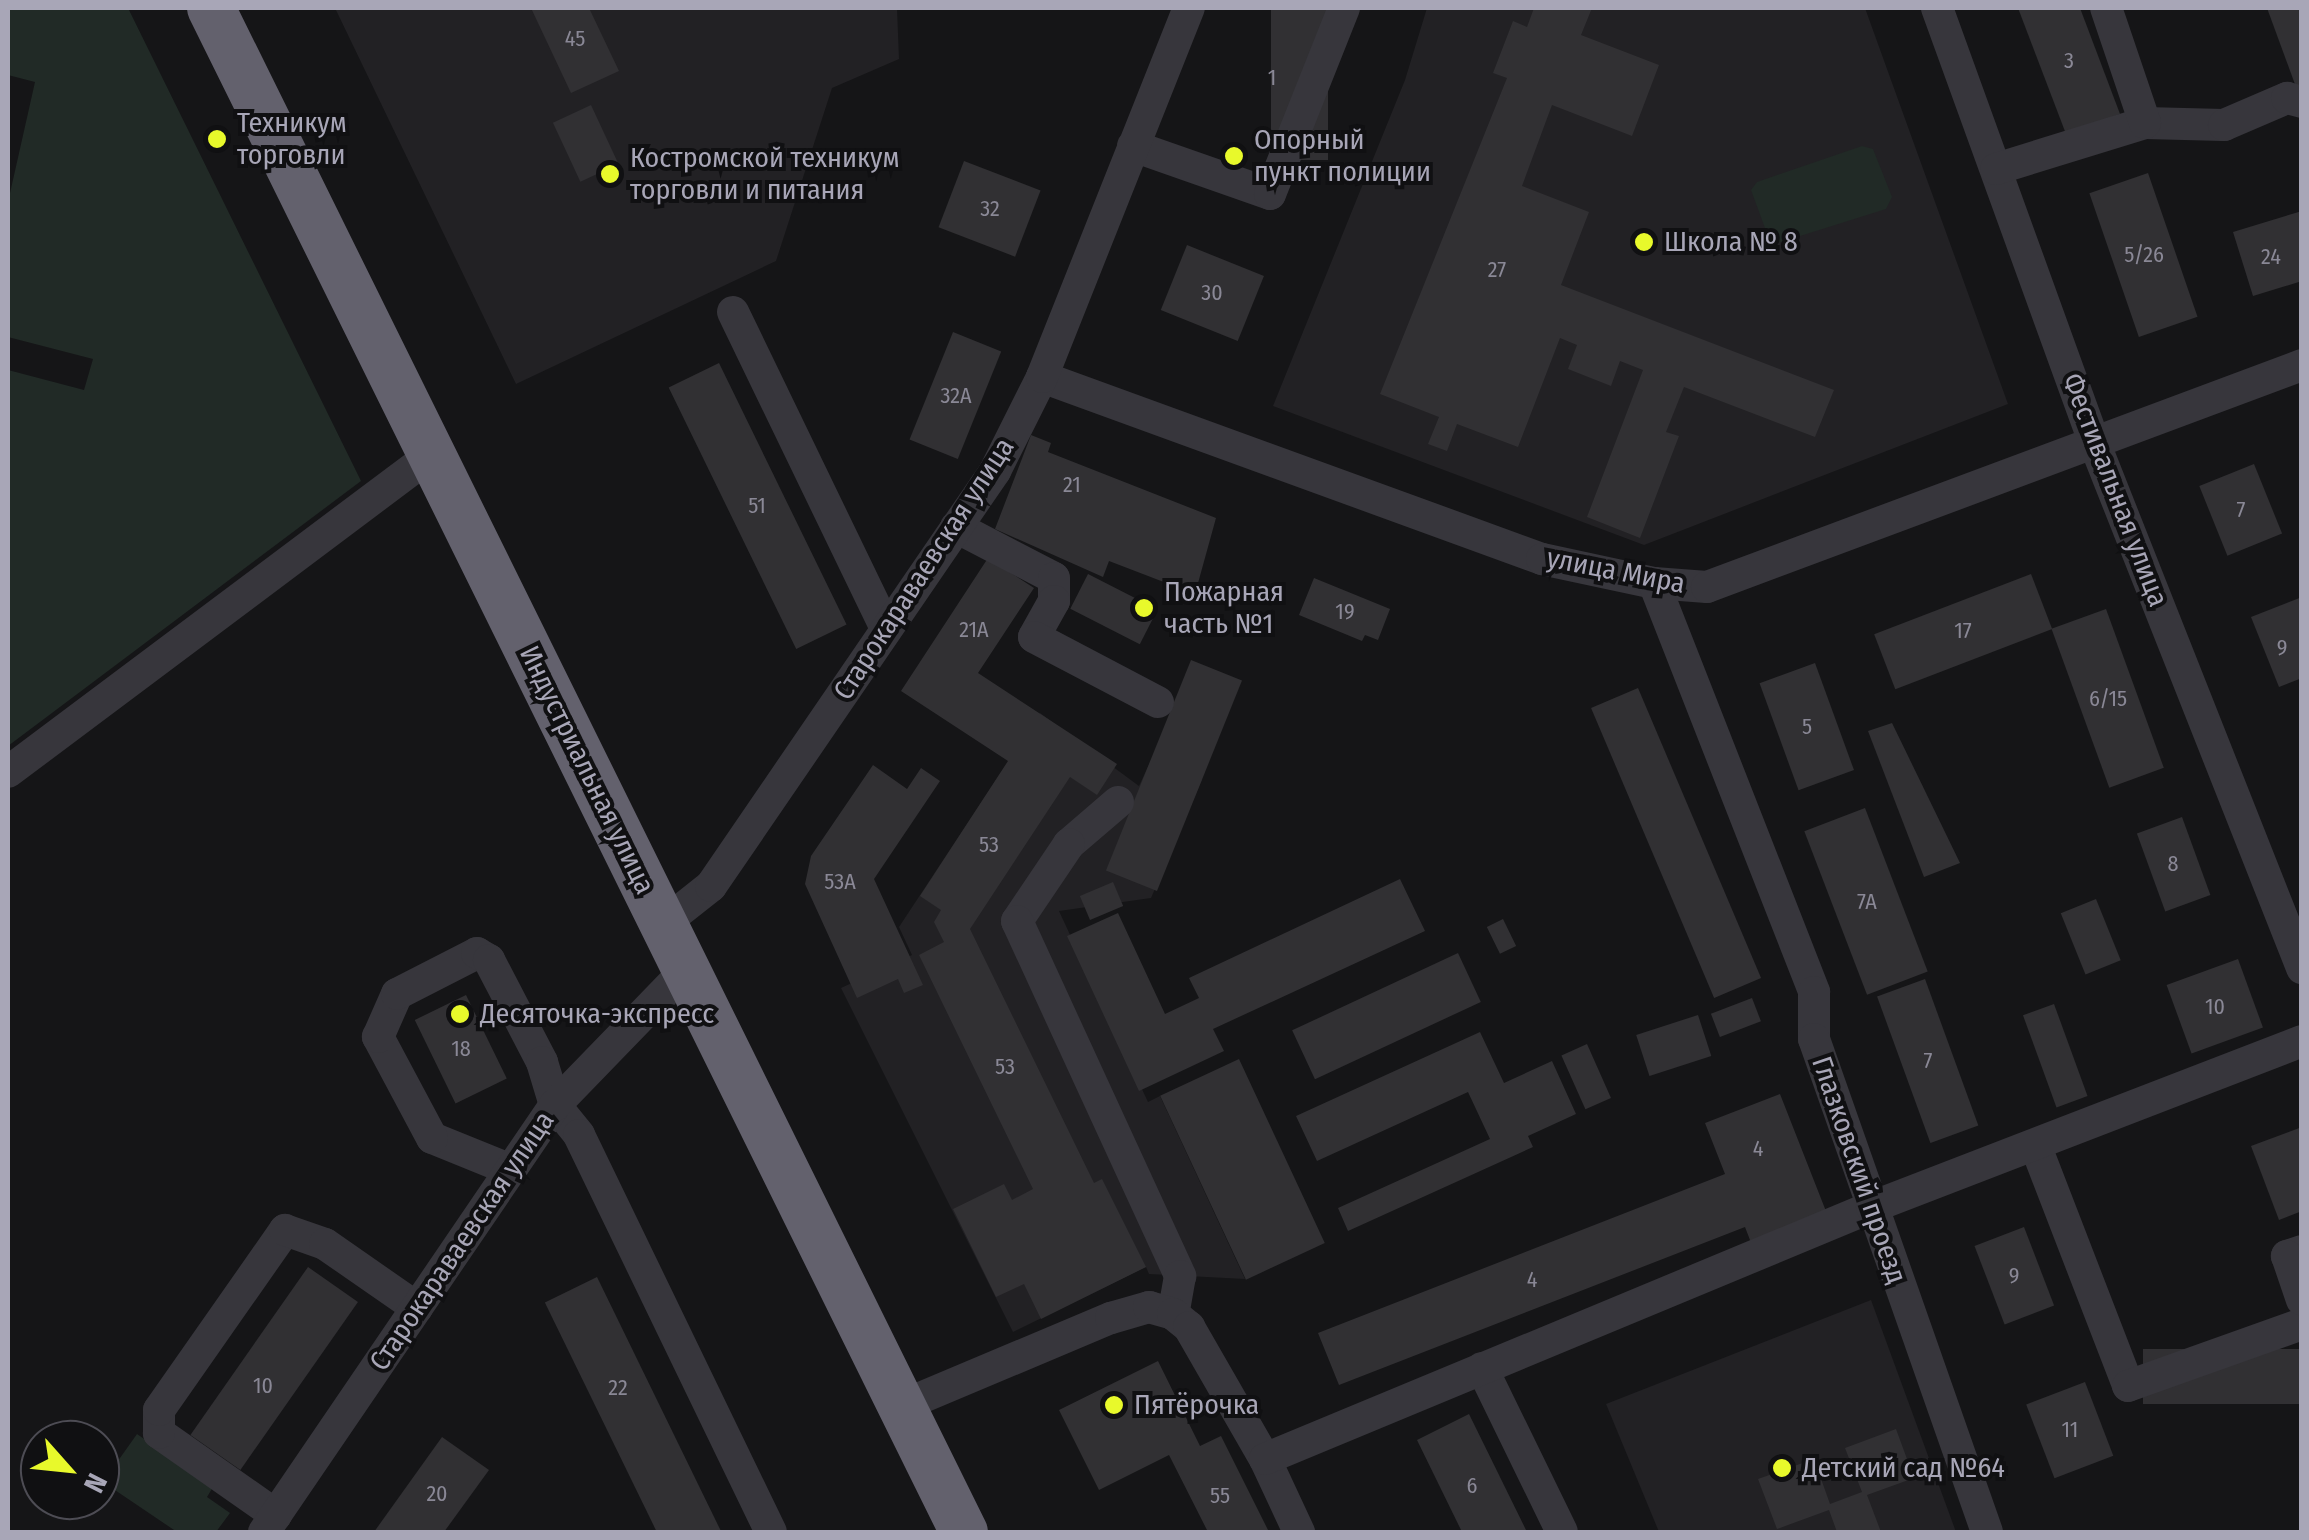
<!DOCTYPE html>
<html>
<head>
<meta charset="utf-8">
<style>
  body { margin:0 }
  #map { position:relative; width:2309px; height:1540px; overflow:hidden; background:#151517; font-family:"Fira Sans Condensed",sans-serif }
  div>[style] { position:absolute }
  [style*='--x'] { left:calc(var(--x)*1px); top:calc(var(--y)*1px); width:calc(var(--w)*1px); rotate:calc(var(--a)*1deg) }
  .built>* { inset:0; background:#222124 }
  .green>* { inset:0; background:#212a26 }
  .building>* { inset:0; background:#313033; transform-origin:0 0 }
  .minor>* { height:32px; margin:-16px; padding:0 16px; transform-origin:16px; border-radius:16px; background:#37363c }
  .highway>* { height:48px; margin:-24px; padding:0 24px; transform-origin:24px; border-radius:24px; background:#63616d }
  .dots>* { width:28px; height:28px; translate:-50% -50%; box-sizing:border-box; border:5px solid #101012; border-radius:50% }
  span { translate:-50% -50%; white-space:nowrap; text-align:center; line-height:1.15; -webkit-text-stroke:8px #101012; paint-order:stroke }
  .number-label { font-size:22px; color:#8a8896 }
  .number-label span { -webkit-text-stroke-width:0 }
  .poi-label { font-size:28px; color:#a8a6b7 }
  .left { translate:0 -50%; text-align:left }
  .street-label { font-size:28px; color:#a8a6b7 }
  .frame { position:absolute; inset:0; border:10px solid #a8a6b7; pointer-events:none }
  .north { position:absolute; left:20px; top:1420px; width:100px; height:100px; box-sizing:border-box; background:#101012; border:2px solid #4d4c54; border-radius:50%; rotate:117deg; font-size:28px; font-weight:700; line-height:40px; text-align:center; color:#a8a6b7 }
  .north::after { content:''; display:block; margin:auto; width:35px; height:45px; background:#e8f92b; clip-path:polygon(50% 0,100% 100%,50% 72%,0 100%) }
</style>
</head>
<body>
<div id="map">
  <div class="built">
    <i style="clip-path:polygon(335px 8px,897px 8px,899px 59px,832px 88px,776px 261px,516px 384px)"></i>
    <i style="clip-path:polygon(1427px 8px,1865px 8px,2008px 404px,1644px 545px,1273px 406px,1405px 80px)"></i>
    <i style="clip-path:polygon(1040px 713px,1139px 786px,1151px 760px,1202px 780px,1151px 898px,1059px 911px,1148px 1102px,1160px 1096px,1245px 1279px,1149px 1274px,1146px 1267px,1013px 1332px,841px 988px,912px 955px,899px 927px)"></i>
    <i style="clip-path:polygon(1871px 1300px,1956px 1532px,1659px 1532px,1606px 1404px)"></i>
  </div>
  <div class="green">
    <i style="clip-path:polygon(8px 8px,128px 8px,361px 481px,8px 746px,8px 370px,84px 390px,93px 359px,8px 337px,8px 202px,35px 82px,8px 75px)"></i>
    <i style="clip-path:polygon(1862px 146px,1873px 149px,1892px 197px,1886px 209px,1781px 242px,1769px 239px,1751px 190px,1757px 182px)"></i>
    <i style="clip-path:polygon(137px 1434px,213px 1487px,207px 1497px,230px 1513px,216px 1532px,177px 1532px,103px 1482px)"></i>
  </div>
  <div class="building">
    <i style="clip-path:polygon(531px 8px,589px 8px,619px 71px,571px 93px)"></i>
    <i style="left:1271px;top:8px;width:57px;height:152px"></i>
    <i style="clip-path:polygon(1534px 8px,1592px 8px,1581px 35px,1659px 65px,1632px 136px,1552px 105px,1522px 186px,1589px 212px,1561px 285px,1834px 390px,1815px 437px,1684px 387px,1666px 432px,1679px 436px,1640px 538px,1587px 517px,1643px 370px,1620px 361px,1611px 386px,1568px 369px,1577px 345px,1560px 338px,1518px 447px,1457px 424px,1447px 451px,1428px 444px,1439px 417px,1380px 394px,1507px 78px,1493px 73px,1513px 21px,1527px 27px)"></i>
    <i style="clip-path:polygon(2018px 8px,2080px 8px,2120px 114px,2066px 134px)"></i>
    <i style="clip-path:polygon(2267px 8px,2302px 8px,2302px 85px,2296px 87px)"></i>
    <i style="left:591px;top:105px;width:65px;height:42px;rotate:65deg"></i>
    <i style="left:964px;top:161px;width:82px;height:71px;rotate:21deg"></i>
    <i style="left:2148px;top:173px;width:152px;height:62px;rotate:71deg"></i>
    <i style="clip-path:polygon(2302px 211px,2302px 281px,2253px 296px,2233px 232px)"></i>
    <i style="left:1187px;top:245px;width:83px;height:70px;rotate:22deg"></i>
    <i style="left:953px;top:332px;width:52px;height:116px;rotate:22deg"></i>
    <i style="left:719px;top:363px;width:291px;height:56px;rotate:64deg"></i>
    <i style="clip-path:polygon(1031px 435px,1051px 443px,1048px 452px,1216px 518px,1195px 594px,1109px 561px,1103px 577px,995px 529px)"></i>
    <i style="left:2254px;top:464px;width:75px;height:59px;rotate:68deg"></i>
    <i style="clip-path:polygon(988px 558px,1034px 588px,978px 673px,1117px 764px,1097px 795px,1070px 777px,970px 929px,1094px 1183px,1102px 1179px,1146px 1267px,1041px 1319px,1024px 1284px,996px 1297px,953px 1209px,1004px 1184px,1012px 1200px,1033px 1189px,919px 955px,944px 942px,934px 922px,941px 910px,920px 896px,1008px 761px,901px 691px)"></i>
    <i style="left:1088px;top:574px;width:78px;height:39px;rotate:27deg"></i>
    <i style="left:2031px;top:574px;width:59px;height:168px;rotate:69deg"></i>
    <i style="clip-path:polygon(1314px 578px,1390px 609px,1378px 640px,1365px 635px,1362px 641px,1299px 615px)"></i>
    <i style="clip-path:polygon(2302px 597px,2302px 678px,2279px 687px,2251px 617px)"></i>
    <i style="left:2106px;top:609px;width:169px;height:58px;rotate:70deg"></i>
    <i style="left:1191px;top:660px;width:55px;height:227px;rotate:22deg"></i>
    <i style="left:1815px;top:663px;width:114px;height:59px;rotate:70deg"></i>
    <i style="left:1638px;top:688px;width:315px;height:51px;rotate:67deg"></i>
    <i style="clip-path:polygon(1892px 723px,1960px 863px,1924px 877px,1868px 731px)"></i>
    <i style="clip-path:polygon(873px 765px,907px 789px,921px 768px,940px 781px,874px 879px,923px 985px,904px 993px,898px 979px,857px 998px,805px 884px,811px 856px)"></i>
    <i style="left:1865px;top:808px;width:175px;height:65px;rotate:69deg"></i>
    <i style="left:2182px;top:817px;width:83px;height:48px;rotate:70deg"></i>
    <i style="clip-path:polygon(1400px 879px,1425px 931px,1213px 1029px,1224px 1051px,1139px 1091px,1067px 936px,1118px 913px,1165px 1014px,1199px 998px,1189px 978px)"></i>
    <i style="left:1113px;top:882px;width:26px;height:36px;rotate:67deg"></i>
    <i style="left:2096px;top:899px;width:66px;height:38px;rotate:68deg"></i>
    <i style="left:1503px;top:919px;width:30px;height:18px;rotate:64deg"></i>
    <i style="left:1458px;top:953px;width:54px;height:183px;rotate:65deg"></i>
    <i style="left:2238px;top:959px;width:73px;height:76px;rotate:70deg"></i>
    <i style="left:1925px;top:979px;width:156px;height:51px;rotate:70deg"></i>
    <i style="left:466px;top:995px;width:93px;height:57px;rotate:64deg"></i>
    <i style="left:1752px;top:998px;width:25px;height:44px;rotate:69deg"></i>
    <i style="left:2054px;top:1004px;width:98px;height:33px;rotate:70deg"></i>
    <i style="left:1698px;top:1015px;width:43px;height:65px;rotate:72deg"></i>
    <i style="clip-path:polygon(1480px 1032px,1504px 1083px,1552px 1061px,1576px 1114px,1528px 1136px,1533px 1147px,1348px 1231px,1338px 1208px,1490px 1139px,1468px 1092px,1317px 1161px,1296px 1116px)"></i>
    <i style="left:1587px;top:1044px;width:59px;height:28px;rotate:66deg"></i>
    <i style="left:1239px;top:1059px;width:203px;height:87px;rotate:65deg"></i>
    <i style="clip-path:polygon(1780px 1094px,1831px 1224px,1755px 1253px,1745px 1227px,1339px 1385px,1318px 1333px,1725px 1174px,1705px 1123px)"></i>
    <i style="clip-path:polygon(2302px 1127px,2302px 1211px,2279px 1220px,2251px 1146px)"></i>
    <i style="left:2024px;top:1227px;width:84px;height:53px;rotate:69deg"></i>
    <i style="left:308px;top:1267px;width:61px;height:205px;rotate:35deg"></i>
    <i style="left:597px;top:1277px;width:283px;height:58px;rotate:64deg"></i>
    <i style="left:2302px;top:1349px;width:55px;height:159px;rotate:90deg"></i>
    <i style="clip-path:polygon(1158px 1361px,1200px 1446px,1221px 1436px,1269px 1532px,1208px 1532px,1169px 1455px,1099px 1490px,1059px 1410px)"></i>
    <i style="left:2085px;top:1382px;width:79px;height:63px;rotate:69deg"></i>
    <i style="clip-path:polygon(1469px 1414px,1527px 1532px,1462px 1532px,1417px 1440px)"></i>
    <i style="clip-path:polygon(1896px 1429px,1914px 1478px,1867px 1495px,1881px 1532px,1837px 1532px,1829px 1510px,1777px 1529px,1758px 1479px,1814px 1459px,1830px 1504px,1862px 1492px,1845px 1448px)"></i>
    <i style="clip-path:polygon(442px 1437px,489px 1470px,444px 1532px,374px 1532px)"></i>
  </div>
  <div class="minor">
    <i style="--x:1937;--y:8;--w:462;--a:70.1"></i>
    <i style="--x:2094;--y:442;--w:566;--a:68.42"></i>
    <i style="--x:2145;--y:123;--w:79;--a:1.5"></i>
    <i style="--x:2224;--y:125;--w:69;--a:-23.2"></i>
    <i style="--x:2287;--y:98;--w:16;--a:15"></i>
    <i style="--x:1133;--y:146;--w:145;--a:19.3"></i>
    <i style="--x:1270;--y:194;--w:200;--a:-68.3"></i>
    <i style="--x:1996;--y:169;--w:156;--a:-17.2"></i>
    <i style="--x:2145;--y:123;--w:121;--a:-108.7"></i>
    <i style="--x:733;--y:312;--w:351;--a:64.2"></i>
    <i style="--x:1042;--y:377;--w:532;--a:20"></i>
    <i style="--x:1542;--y:559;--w:115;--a:12.1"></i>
    <i style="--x:1654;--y:583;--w:53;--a:4.3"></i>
    <i style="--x:1707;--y:587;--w:635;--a:-20.46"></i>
    <i style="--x:956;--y:527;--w:110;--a:27.5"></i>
    <i style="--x:1054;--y:578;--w:23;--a:90"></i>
    <i style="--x:1054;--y:601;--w:41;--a:119.1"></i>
    <i style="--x:1034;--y:637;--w:140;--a:27.7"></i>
    <i style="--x:1654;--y:583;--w:439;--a:68.6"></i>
    <i style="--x:1814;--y:992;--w:47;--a:90"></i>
    <i style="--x:1814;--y:1039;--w:522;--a:70.66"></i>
    <i style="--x:8;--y:772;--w:529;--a:-36.85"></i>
    <i style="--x:1118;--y:802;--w:65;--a:139.4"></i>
    <i style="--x:1069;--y:844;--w:93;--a:124"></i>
    <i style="--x:1017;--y:921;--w:391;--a:65.3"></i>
    <i style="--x:1180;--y:1276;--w:39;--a:100"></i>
    <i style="--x:663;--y:924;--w:61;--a:-38.4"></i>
    <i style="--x:711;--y:886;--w:503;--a:-55.61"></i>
    <i style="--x:995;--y:471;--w:105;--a:-63.4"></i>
    <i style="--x:1042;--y:377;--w:397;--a:-68.3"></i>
    <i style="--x:2036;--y:1147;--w:256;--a:68.9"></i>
    <i style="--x:2128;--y:1386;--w:185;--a:-19.6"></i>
    <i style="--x:511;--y:1170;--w:85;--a:-157.9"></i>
    <i style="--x:432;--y:1138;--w:115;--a:-118.1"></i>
    <i style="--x:378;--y:1037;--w:47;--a:-66.2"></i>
    <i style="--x:397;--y:994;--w:90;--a:-27.1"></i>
    <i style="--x:477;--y:953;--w:14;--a:30"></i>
    <i style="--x:489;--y:960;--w:115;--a:62.5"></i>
    <i style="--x:542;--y:1062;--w:45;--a:73.2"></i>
    <i style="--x:555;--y:1105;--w:38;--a:51"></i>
    <i style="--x:579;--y:1135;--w:441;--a:64.2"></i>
    <i style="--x:2302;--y:1251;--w:16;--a:162"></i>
    <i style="--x:2287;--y:1256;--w:46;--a:71.2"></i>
    <i style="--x:1482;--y:1368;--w:182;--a:64"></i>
    <i style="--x:899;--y:1407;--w:230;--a:-22.8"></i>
    <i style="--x:1111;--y:1318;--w:40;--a:-16"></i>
    <i style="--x:1149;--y:1307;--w:25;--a:16"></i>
    <i style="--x:1173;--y:1314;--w:21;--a:39"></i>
    <i style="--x:1189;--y:1327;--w:152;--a:60.1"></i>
    <i style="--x:1265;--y:1459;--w:81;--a:65"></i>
    <i style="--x:1265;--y:1459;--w:657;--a:-22.55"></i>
    <i style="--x:1872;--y:1207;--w:461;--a:-21.1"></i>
    <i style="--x:276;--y:1515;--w:143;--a:-145"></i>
    <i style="--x:159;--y:1433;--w:23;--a:-90"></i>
    <i style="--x:159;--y:1410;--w:220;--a:-55"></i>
    <i style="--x:285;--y:1230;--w:42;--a:19.3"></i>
    <i style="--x:325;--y:1244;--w:112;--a:34.8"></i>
    <i style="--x:264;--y:1532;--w:517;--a:-55.73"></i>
    <i style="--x:555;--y:1105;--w:187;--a:-45.9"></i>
  </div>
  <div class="highway">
    <i style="--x:211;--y:8;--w:1700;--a:63.71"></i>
  </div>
  <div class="dots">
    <i style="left:217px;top:139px;background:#e8f92b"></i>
    <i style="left:1234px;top:156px;background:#e8f92b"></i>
    <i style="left:610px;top:174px;background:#e8f92b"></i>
    <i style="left:1644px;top:242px;background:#e8f92b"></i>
    <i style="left:1144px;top:608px;background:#e8f92b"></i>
    <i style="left:460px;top:1014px;background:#e8f92b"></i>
    <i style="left:1114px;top:1405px;background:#e8f92b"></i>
    <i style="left:1782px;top:1468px;background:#e8f92b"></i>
  </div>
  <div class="number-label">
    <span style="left:575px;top:39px">45</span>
    <span style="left:2069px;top:61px">3</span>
    <span style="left:1272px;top:78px">1</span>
    <span style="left:990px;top:209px">32</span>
    <span style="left:2144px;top:255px">5/26</span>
    <span style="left:2271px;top:257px">24</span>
    <span style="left:1497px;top:270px">27</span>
    <span style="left:1212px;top:293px">30</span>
    <span style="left:956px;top:396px">32А</span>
    <span style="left:1072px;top:485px">21</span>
    <span style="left:757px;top:506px">51</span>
    <span style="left:2241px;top:510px">7</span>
    <span style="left:1345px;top:612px">19</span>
    <span style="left:974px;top:630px">21А</span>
    <span style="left:1963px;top:631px">17</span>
    <span style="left:2282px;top:648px">9</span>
    <span style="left:2108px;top:699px">6/15</span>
    <span style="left:1807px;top:727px">5</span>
    <span style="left:989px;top:845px">53</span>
    <span style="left:2173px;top:864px">8</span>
    <span style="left:840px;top:882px">53А</span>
    <span style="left:1867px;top:902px">7А</span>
    <span style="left:2215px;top:1007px">10</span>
    <span style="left:461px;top:1049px">18</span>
    <span style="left:1928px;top:1061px">7</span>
    <span style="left:1005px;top:1067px">53</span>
    <span style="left:1758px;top:1149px">4</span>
    <span style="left:2014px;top:1276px">9</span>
    <span style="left:1532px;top:1280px">4</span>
    <span style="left:263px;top:1386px">10</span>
    <span style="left:618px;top:1388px">22</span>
    <span style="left:2070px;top:1430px">11</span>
    <span style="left:1472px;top:1486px">6</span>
    <span style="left:437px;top:1494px">20</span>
    <span style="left:1220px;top:1496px">55</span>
  </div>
  <div class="poi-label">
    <span class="left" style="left:237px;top:139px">Техникум<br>торговли</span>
    <span class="left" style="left:1254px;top:156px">Опорный<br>пункт полиции</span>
    <span class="left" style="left:630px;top:174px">Костромской техникум<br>торговли и питания</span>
    <span class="left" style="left:1664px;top:242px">Школа № 8</span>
    <span class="left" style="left:1164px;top:608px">Пожарная<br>часть №1</span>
    <span class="left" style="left:480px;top:1014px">Десяточка-экспресс</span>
    <span class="left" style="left:1134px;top:1405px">Пятёрочка</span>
    <span class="left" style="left:1802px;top:1468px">Детский сад №64</span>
  </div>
  <div class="street-label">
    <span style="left:2115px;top:490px;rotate:69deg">Фестивальная улица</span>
    <span style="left:924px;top:569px;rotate:-57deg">Старокараваевская улица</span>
    <span style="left:1616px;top:571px;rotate:11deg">улица Мира</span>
    <span style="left:587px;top:770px;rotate:64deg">Индустриальная улица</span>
    <span style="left:1859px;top:1170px;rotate:71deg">Глазковский проезд</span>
    <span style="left:462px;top:1241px;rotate:-56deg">Старокараваевская улица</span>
  </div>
  <div class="frame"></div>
  <div class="north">N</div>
</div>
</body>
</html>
